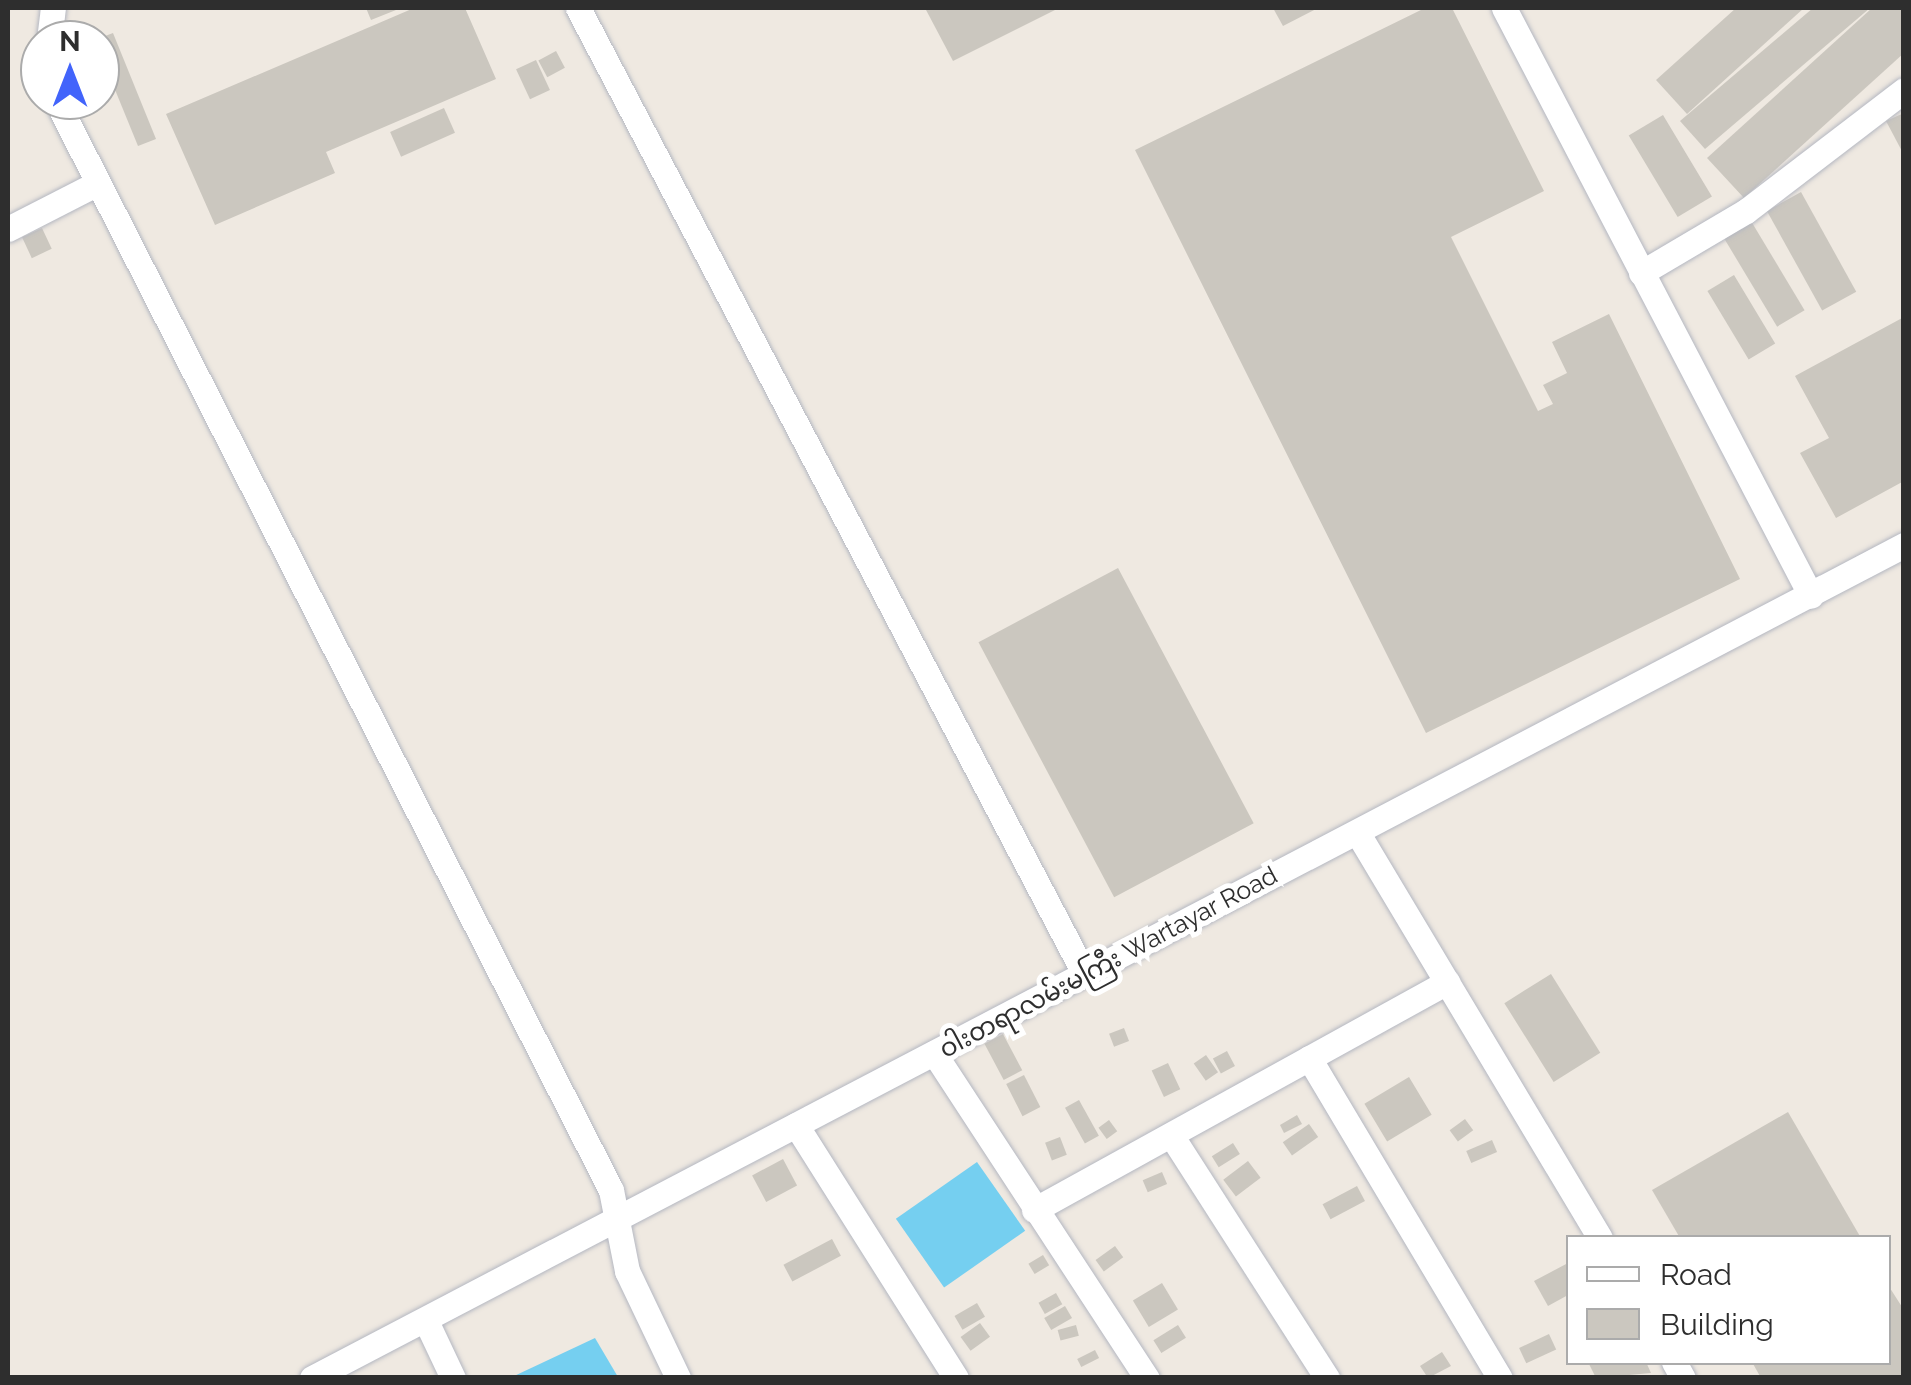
<!DOCTYPE html>
<html>
<head>
<meta charset="utf-8">
<style>
  body { margin:0 }
  #map { position:relative; width:1911px; height:1385px; overflow:hidden; background:#efe9e1; font-family:Raleway,"Noto Sans Myanmar",sans-serif }
  div>[style] { position:absolute }
  [style*='--x'] { left:calc(var(--x)*1px); top:calc(var(--y)*1px); width:calc(var(--w)*1px); rotate:calc(var(--a)*1deg) }
  .water>* { inset:0; background:#75cff0; transform-origin:0 0 }
  .building>* { inset:0; background:#cbc7bf; transform-origin:0 0 }
  .roads { filter:drop-shadow(0 0 2px #b4b7c1) drop-shadow(0 0 2px #b4b7c1) }
  .minor>* { height:25px; margin:-12.5px; padding:0 12.5px; transform-origin:12.5px; border-radius:12.5px; background:#fff }
  span { translate:-50% -50%; white-space:nowrap; text-align:center; line-height:1.15; -webkit-text-stroke:10px #fff; paint-order:stroke }
  .street-label { font-size:25px; color:#2e2e2e }
  .frame { position:absolute; inset:0; border:10px solid #2e2e2e; pointer-events:none }
  .legend { position:absolute; left:1566px; top:1235px; width:325px; height:130px; box-sizing:border-box; background:#fff; border:2px solid #ababab; margin:0; padding:12px 18px; list-style:none; font-size:30px; color:#2e2e2e }
  .legend li { display:flex; align-items:center; gap:20px; height:50px }
  .legend b { width:50px; border:2px solid #ababab }
  .north { position:absolute; left:20px; top:20px; width:100px; height:100px; box-sizing:border-box; background:#fff; border:2px solid #ababab; border-radius:50%; rotate:0deg; font-size:28px; font-weight:700; line-height:40px; text-align:center; color:#2e2e2e }
  .north::after { content:''; display:block; margin:auto; width:35px; height:45px; background:#4264fb; clip-path:polygon(50% 0,100% 100%,50% 72%,0 100%) }
</style>
</head>
<body>
<div id="map">
  <div class="water">
    <i style="left:977px;top:1162px;width:84px;height:99px;rotate:55deg"></i>
    <i style="clip-path:polygon(595px 1338px,618px 1377px,512px 1377px)"></i>
  </div>
  <div class="building">
    <i style="clip-path:polygon(366px 8px,401px 8px,371px 20px)"></i>
    <i style="clip-path:polygon(414px 8px,465px 8px,496px 79px,326px 152px,335px 173px,215px 225px,166px 114px)"></i>
    <i style="clip-path:polygon(925px 8px,1059px 8px,953px 61px)"></i>
    <i style="clip-path:polygon(1273px 8px,1318px 8px,1283px 26px)"></i>
    <i style="clip-path:polygon(1425px 8px,1452px 8px,1544px 191px,1451px 237px,1538px 411px,1553px 404px,1543px 385px,1567px 373px,1552px 342px,1609px 314px,1740px 579px,1426px 733px,1135px 150px)"></i>
    <i style="clip-path:polygon(1736px 8px,1804px 8px,1687px 114px,1656px 80px)"></i>
    <i style="clip-path:polygon(1813px 8px,1870px 8px,1705px 149px,1680px 121px)"></i>
    <i style="clip-path:polygon(1872px 8px,1904px 8px,1904px 53px,1744px 198px,1707px 158px)"></i>
    <i style="clip-path:polygon(113px 33px,156px 139px,138px 146px,100px 53px,100px 38px)"></i>
    <i style="left:556px;top:51px;width:19px;height:20px;rotate:62deg"></i>
    <i style="left:536px;top:60px;width:33px;height:22px;rotate:65deg"></i>
    <i style="left:444px;top:108px;width:27px;height:59px;rotate:66deg"></i>
    <i style="clip-path:polygon(1904px 113px,1904px 155px,1886px 121px)"></i>
    <i style="left:1663px;top:115px;width:95px;height:40px;rotate:59deg"></i>
    <i style="left:1801px;top:192px;width:114px;height:39px;rotate:61deg"></i>
    <i style="left:1751px;top:221px;width:104px;height:32px;rotate:59deg"></i>
    <i style="left:42px;top:228px;width:23px;height:22px;rotate:65deg"></i>
    <i style="left:1734px;top:275px;width:80px;height:31px;rotate:59deg"></i>
    <i style="clip-path:polygon(1904px 317px,1904px 481px,1836px 518px,1800px 453px,1829px 438px,1795px 376px)"></i>
    <i style="left:1118px;top:568px;width:289px;height:158px;rotate:62deg"></i>
    <i style="left:1551px;top:974px;width:93px;height:55px;rotate:58deg"></i>
    <i style="left:1124px;top:1028px;width:14px;height:16px;rotate:69deg"></i>
    <i style="left:1003px;top:1034px;width:41px;height:21px;rotate:62deg"></i>
    <i style="left:1227px;top:1051px;width:17px;height:16px;rotate:62deg"></i>
    <i style="left:1206px;top:1055px;width:21px;height:15px;rotate:55deg"></i>
    <i style="left:1168px;top:1063px;width:29px;height:18px;rotate:65deg"></i>
    <i style="left:1024px;top:1075px;width:36px;height:20px;rotate:63deg"></i>
    <i style="left:1409px;top:1077px;width:44px;height:52px;rotate:59deg"></i>
    <i style="left:1079px;top:1100px;width:41px;height:16px;rotate:61deg"></i>
    <i style="clip-path:polygon(1788px 1112px,1861px 1238px,1680px 1238px,1652px 1190px)"></i>
    <i style="clip-path:polygon(1297px 1115px,1302px 1124px,1284px 1133px,1280px 1125px)"></i>
    <i style="left:1465px;top:1119px;width:14px;height:19px;rotate:54deg"></i>
    <i style="left:1109px;top:1120px;width:14px;height:13px;rotate:54deg"></i>
    <i style="left:1309px;top:1124px;width:16px;height:32px;rotate:55deg"></i>
    <i style="left:1060px;top:1137px;width:19px;height:16px;rotate:69deg"></i>
    <i style="left:1492px;top:1140px;width:13px;height:28px;rotate:67deg"></i>
    <i style="left:1233px;top:1143px;width:13px;height:25px;rotate:58deg"></i>
    <i style="left:783px;top:1159px;width:30px;height:35px;rotate:62deg"></i>
    <i style="left:1248px;top:1161px;width:21px;height:31px;rotate:53deg"></i>
    <i style="left:1162px;top:1172px;width:13px;height:21px;rotate:67deg"></i>
    <i style="left:1357px;top:1186px;width:17px;height:39px;rotate:62deg"></i>
    <i style="left:832px;top:1239px;width:19px;height:55px;rotate:62deg"></i>
    <i style="left:1115px;top:1246px;width:14px;height:24px;rotate:54deg"></i>
    <i style="left:1043px;top:1255px;width:12px;height:17px;rotate:59deg"></i>
    <i style="clip-path:polygon(1568px 1263px,1568px 1295px,1548px 1306px,1534px 1281px)"></i>
    <i style="left:1162px;top:1283px;width:31px;height:34px;rotate:59deg"></i>
    <i style="clip-path:polygon(1888px 1285px,1904px 1310px,1904px 1378px,1761px 1378px,1752px 1362px,1888px 1362px)"></i>
    <i style="left:1056px;top:1293px;width:13px;height:20px;rotate:61deg"></i>
    <i style="left:977px;top:1303px;width:16px;height:26px;rotate:60deg"></i>
    <i style="left:1065px;top:1306px;width:14px;height:24px;rotate:60deg"></i>
    <i style="left:980px;top:1323px;width:17px;height:24px;rotate:54deg"></i>
    <i style="left:1076px;top:1325px;width:11px;height:19px;rotate:75deg"></i>
    <i style="left:1178px;top:1325px;width:15px;height:29px;rotate:58deg"></i>
    <i style="left:1549px;top:1334px;width:17px;height:33px;rotate:65deg"></i>
    <i style="left:1095px;top:1350px;width:9px;height:20px;rotate:63deg"></i>
    <i style="clip-path:polygon(1442px 1352px,1451px 1366px,1428px 1378px,1420px 1366px)"></i>
    <i style="clip-path:polygon(1588px 1362px,1646px 1362px,1651px 1373px,1596px 1378px)"></i>
  </div>
  <div class="roads">
    <div class="minor">
      <i style="--x:578;--y:8;--w:1090;--a:62.33"></i>
      <i style="--x:1504;--y:8;--w:663;--a:62.43"></i>
      <i style="--x:49;--y:40;--w:32;--a:-83"></i>
      <i style="--x:56;--y:100;--w:1223;--a:63.02"></i>
      <i style="--x:611;--y:1190;--w:83;--a:78.8"></i>
      <i style="--x:627;--y:1271;--w:119;--a:64.5"></i>
      <i style="--x:8;--y:229;--w:99;--a:-27.1"></i>
      <i style="--x:1641;--y:273;--w:122;--a:-30.6"></i>
      <i style="--x:1746;--y:211;--w:199;--a:-37.4"></i>
      <i style="--x:1357;--y:832;--w:473;--a:59.1"></i>
      <i style="--x:934;--y:1053;--w:389;--a:56.8"></i>
      <i style="--x:1309;--y:1058;--w:373;--a:59.2"></i>
      <i style="--x:796;--y:1125;--w:299;--a:57.7"></i>
      <i style="--x:1171;--y:1135;--w:289;--a:57.3"></i>
      <i style="--x:1034;--y:1210;--w:472;--a:-28.9"></i>
      <i style="--x:426;--y:1321;--w:63;--a:64.7"></i>
      <i style="--x:1674;--y:1362;--w:18;--a:61"></i>
      <i style="--x:312;--y:1378;--w:1797;--a:-27.62"></i>
    </div>
  </div>
  <div class="street-label">
    <span style="left:1108px;top:962px;rotate:-28deg">ဝါးတရာလမ်းမကြီး Wartayar Road</span>
  </div>
  <div class="frame"></div>
  <ul class="legend">
  <li><b style="height:12px;background:#fff"></b>Road</li>
  <li><b style="height:28px;background:#cbc7bf"></b>Building</li>
  </ul>
  <div class="north">N</div>
</div>
</body>
</html>
